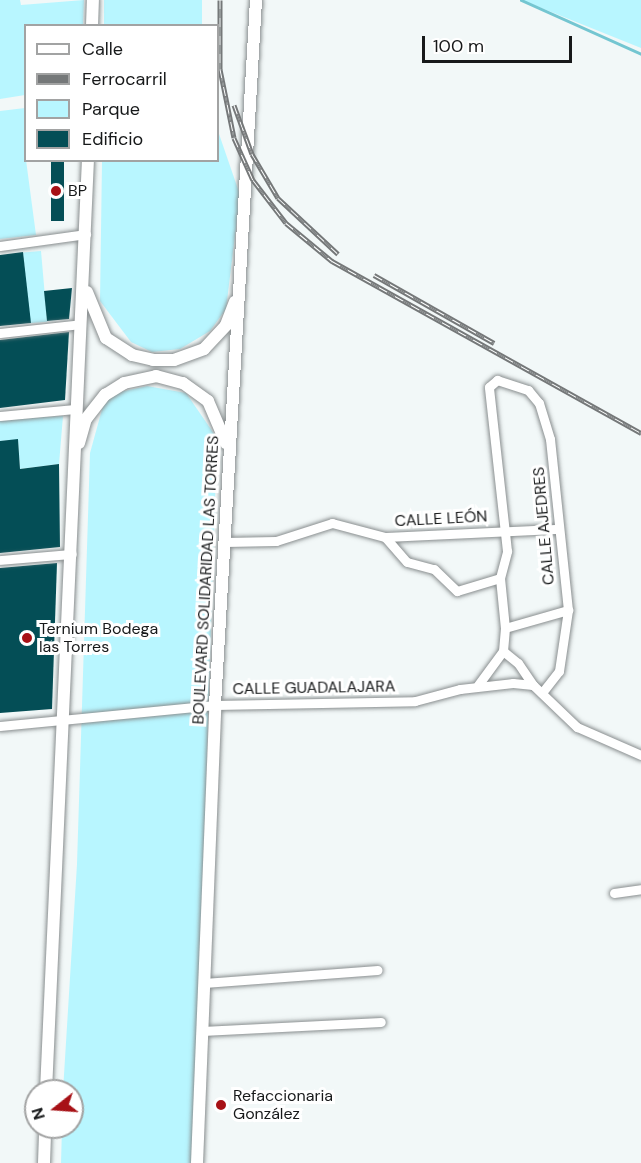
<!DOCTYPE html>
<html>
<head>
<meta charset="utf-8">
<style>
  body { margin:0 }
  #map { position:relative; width:641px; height:1163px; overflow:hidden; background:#f2f8f8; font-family:"DM Sans",sans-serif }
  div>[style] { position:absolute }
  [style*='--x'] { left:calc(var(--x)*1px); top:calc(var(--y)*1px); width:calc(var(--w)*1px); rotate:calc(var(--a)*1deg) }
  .green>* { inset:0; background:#b8f6ff; transform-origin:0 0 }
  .stream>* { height:3px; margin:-1.5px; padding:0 1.5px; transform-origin:1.5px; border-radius:1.5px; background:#74c6d1 }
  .building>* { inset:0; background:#044e56; transform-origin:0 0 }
  .roads { filter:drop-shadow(0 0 2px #898e8f) drop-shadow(0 0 2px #898e8f) }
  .street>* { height:9px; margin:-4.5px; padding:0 4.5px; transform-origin:4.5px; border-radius:4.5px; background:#fff }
  .secondary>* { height:12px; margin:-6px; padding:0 6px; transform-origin:6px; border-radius:6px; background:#fff }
  .rail>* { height:5px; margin-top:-2.5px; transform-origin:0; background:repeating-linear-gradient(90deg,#fff 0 9px,#757879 0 18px); box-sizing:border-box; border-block:2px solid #757879 }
  .dots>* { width:16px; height:16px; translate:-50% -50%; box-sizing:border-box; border:3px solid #fff; border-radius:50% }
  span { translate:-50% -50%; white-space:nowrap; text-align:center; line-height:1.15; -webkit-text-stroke:6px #fff; paint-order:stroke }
  .poi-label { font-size:16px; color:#17191a }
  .left { translate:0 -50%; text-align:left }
  .street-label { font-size:16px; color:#17191a }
  .legend { position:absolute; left:24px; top:24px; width:195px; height:138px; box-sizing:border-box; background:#fff; border:2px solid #a2a3a3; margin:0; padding:8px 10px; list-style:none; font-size:18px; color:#17191a }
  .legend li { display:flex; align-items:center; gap:12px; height:30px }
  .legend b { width:30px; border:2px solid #a2a3a3 }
  .north { position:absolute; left:24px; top:1079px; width:60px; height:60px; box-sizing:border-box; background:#fff; border:2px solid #a2a3a3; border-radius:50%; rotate:253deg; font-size:16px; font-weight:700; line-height:24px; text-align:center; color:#17191a }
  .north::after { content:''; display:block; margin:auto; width:21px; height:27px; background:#a71116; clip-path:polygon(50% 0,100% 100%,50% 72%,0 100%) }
  .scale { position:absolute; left:422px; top:36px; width:150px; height:27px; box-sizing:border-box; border:3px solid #17191a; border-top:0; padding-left:8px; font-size:18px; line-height:21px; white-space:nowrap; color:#17191a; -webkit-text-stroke:4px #fff; paint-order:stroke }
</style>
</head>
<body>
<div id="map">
  <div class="green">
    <i style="clip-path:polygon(0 0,20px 0,21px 5px,84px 0,83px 25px,26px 26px,25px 95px,0 99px)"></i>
    <i style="left:104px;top:0;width:98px;height:25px"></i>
    <i style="clip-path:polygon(522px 0,641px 0,641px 48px,524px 1px)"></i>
    <i style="clip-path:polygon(25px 108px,26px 160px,36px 235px,0 239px,0 111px)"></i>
    <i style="clip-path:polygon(218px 131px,240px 195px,226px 309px,210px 331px,180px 349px,152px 352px,131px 342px,100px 301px,102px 161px,218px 160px)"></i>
    <i style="left:41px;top:251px;width:71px;height:18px;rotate:85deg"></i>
    <i style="clip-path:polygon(147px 386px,186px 393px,217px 438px,194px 1163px,61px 1163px,62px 1127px,72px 1127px,72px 1091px,63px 1091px,77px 864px,90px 453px,106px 395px)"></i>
    <i style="clip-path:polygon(63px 416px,59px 464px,20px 469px,18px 440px,0 441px,0 419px)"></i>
  </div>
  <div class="stream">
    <i style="--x:521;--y:0;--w:132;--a:24.2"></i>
  </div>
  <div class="building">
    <i style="left:51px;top:160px;width:13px;height:61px"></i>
    <i style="clip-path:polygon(23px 252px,31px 323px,0 326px,0 255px)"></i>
    <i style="clip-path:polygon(72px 288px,69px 319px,47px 321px,44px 291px)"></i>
    <i style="clip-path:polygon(69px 332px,65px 400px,0 408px,0 340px)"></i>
    <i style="clip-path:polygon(18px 439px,20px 469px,59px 464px,60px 547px,0 553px,0 441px)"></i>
    <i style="clip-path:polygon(57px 563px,52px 709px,0 713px,0 568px)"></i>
  </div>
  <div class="roads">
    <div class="street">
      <i style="--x:0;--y:246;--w:87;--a:-7.9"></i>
      <i style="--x:0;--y:333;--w:81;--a:-6.3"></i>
      <i style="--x:0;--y:416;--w:75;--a:-5.3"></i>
      <i style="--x:385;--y:537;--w:33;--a:49"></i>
      <i style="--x:407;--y:562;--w:28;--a:15"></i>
      <i style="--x:434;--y:569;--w:32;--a:44"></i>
      <i style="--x:457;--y:591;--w:45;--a:-16.8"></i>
      <i style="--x:500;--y:578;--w:28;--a:-75"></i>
      <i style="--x:507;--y:551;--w:165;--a:-96.3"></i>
      <i style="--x:489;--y:387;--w:11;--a:-41"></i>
      <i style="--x:497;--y:380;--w:33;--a:18"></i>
      <i style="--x:528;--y:390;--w:17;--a:50"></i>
      <i style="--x:539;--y:403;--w:38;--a:73"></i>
      <i style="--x:550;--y:439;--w:172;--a:84"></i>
      <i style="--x:568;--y:610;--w:62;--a:98.4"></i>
      <i style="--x:559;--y:671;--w:28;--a:128"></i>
      <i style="--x:225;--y:542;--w:51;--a:-1.1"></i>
      <i style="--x:276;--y:541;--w:59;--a:-17.8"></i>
      <i style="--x:332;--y:523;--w:55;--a:14.8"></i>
      <i style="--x:385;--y:537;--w:171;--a:-2.7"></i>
      <i style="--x:0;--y:560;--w:72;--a:-4.8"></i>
      <i style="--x:500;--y:578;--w:50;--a:84.3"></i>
      <i style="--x:503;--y:651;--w:19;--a:39"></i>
      <i style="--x:518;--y:663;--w:27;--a:56"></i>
      <i style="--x:478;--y:685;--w:42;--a:-53.7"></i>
      <i style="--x:503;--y:651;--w:23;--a:-85"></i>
      <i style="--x:505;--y:628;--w:66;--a:-15.9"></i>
      <i style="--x:0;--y:726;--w:216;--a:-5.6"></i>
      <i style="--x:215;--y:705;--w:200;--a:-1.1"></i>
      <i style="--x:415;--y:701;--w:47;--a:-14.9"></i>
      <i style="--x:460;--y:689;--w:53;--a:-6.5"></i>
      <i style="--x:513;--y:683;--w:20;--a:6"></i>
      <i style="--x:533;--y:685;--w:61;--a:43.7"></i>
      <i style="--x:577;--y:727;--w:70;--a:23.6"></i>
      <i style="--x:614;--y:893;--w:27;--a:-8"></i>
      <i style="--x:204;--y:983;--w:174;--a:-4.3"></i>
      <i style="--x:202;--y:1031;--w:179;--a:-2.9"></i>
    </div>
    <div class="secondary">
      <i style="--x:92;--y:26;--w:26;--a:-88"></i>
      <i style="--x:87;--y:292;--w:50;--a:67.6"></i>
      <i style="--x:106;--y:338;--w:31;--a:33"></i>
      <i style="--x:132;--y:355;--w:22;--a:13"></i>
      <i style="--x:153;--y:360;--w:21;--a:0"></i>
      <i style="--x:174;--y:360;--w:32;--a:-20"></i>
      <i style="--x:204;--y:349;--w:33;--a:-47"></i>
      <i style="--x:226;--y:325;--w:25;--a:-69"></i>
      <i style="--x:79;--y:443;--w:25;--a:-74"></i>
      <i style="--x:86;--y:419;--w:31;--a:-52"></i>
      <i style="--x:105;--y:395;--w:22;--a:-32"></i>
      <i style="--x:124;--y:383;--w:33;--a:-12"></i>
      <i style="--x:156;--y:376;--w:28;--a:15"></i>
      <i style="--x:183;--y:383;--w:31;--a:36"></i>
      <i style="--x:208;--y:401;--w:46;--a:66.8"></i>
      <i style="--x:46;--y:1091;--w:932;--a:-87.42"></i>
      <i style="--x:44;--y:1163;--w:36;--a:-88"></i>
      <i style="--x:197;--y:1163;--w:458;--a:-87.7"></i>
      <i style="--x:215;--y:705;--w:706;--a:-86.67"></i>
    </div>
  </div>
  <div class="rail">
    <i style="--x:220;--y:0;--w:69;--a:90"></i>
    <i style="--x:220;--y:69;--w:70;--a:78.5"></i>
    <i style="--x:234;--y:138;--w:46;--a:65.7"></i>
    <i style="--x:253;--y:180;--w:54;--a:52.5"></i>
    <i style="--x:286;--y:223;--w:60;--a:39.6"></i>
    <i style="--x:332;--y:261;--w:354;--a:29.1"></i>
    <i style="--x:234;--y:105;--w:52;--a:69.8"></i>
    <i style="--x:252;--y:154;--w:51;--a:59.4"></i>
    <i style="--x:278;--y:198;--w:82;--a:43"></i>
    <i style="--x:374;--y:275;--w:138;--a:29.5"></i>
  </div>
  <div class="dots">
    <i style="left:56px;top:191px;background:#a71116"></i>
    <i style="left:27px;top:638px;background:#a71116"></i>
    <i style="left:221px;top:1105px;background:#a71116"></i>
  </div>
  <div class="poi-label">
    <span class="left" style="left:68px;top:191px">BP</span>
    <span class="left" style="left:39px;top:638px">Ternium Bodega<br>las Torres</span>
    <span class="left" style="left:233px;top:1105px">Refaccionaria<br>González</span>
  </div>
  <div class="street-label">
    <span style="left:441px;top:519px;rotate:-3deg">CALLE LEÓN</span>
    <span style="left:544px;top:526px;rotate:-95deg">CALLE AJEDRES</span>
    <span style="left:206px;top:580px;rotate:-87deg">BOULEVARD SOLIDARIDAD LAS TORRES</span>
    <span style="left:314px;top:688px;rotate:-1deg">CALLE GUADALAJARA</span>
  </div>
  <ul class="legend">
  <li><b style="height:8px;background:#fff"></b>Calle</li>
  <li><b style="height:8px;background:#757879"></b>Ferrocarril</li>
  <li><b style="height:16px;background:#b8f6ff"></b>Parque</li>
  <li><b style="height:16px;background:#044e56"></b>Edificio</li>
  </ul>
  <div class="north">N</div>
  <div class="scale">100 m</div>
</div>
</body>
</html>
